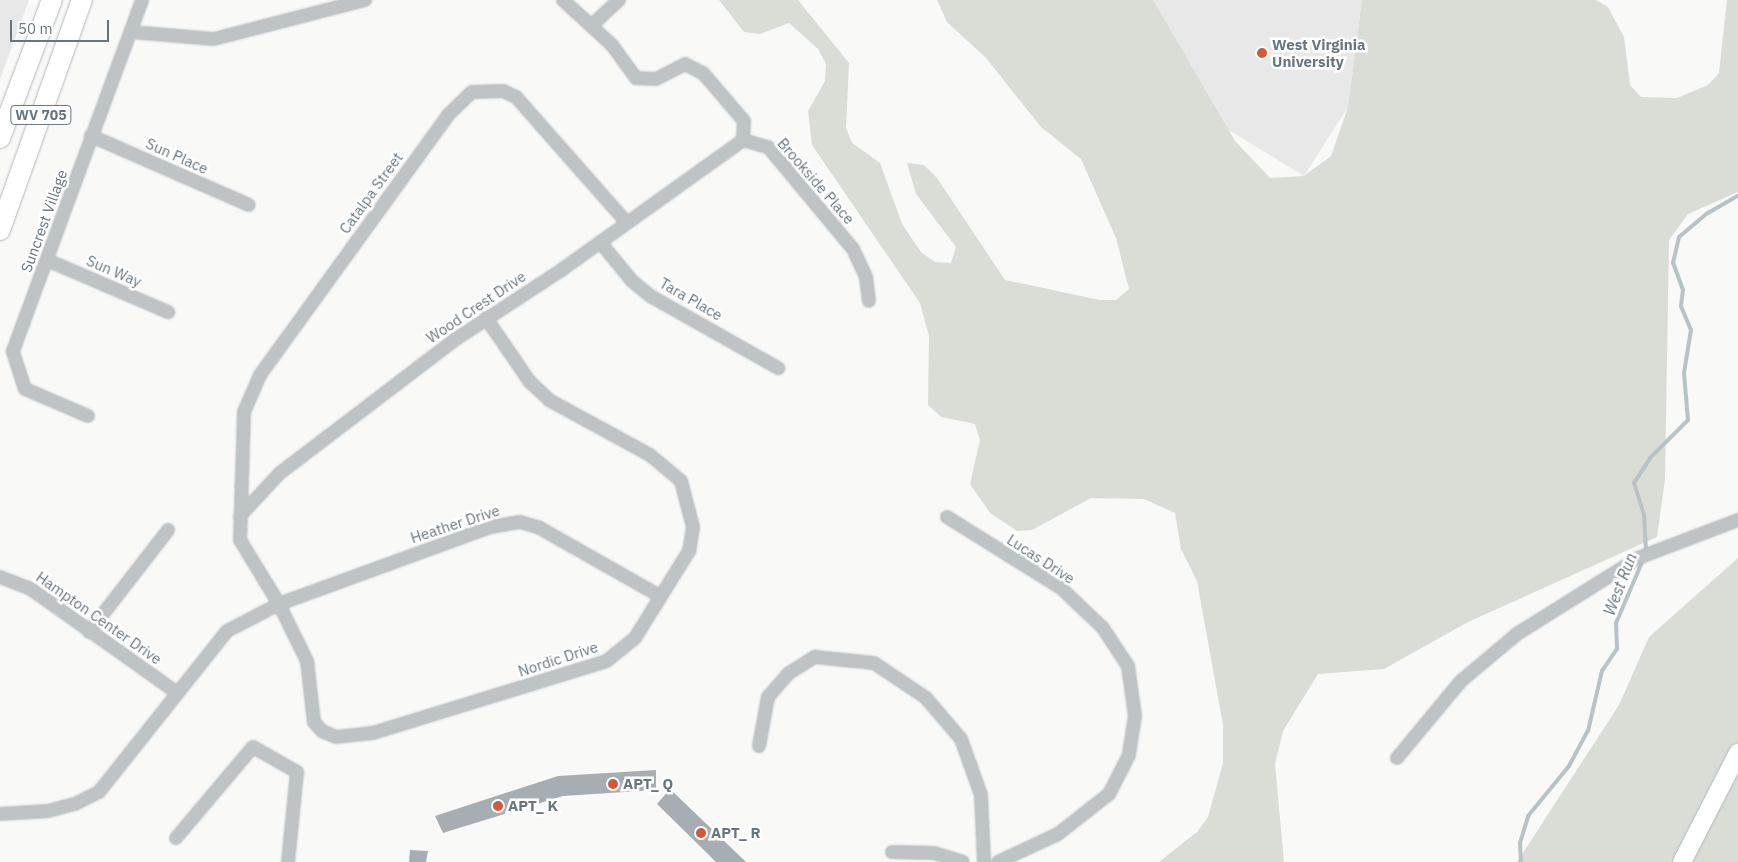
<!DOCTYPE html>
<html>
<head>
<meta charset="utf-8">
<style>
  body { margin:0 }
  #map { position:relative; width:1738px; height:862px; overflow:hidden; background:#f9f9f7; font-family:"IBM Plex Sans",sans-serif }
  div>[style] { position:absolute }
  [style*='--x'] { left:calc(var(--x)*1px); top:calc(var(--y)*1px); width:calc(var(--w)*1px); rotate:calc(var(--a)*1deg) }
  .built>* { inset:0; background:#e7e8e7 }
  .green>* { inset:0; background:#d9ddd6 }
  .stream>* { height:4px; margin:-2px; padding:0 2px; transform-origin:2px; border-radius:2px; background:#b7c3c7 }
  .building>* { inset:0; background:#a6aeb3 }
  .roads { filter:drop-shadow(0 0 1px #b3b9bd) drop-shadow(0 0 1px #b3b9bd) }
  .street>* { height:12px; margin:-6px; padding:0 6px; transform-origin:6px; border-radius:6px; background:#bec3c6 }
  .secondary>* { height:18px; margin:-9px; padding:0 9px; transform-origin:9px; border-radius:9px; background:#fff }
  .primary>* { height:20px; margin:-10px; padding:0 10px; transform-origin:10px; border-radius:10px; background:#fff }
  .dots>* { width:14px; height:14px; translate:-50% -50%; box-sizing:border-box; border:2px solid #fff; border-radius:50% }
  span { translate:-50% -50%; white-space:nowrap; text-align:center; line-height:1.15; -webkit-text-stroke:5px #fff; paint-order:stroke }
  .shield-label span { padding:1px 4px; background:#fff; border:1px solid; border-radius:4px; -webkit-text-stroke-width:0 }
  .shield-label { font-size:14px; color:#66767f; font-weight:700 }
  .poi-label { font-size:15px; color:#66767f; font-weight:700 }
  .left { translate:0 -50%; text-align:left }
  .street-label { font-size:15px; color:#66767f }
  .water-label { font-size:16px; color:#617479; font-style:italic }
  .scale { position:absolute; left:10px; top:20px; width:99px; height:22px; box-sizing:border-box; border:2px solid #66767f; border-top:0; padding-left:6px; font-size:15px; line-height:18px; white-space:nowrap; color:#66767f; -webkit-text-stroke:4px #fff; paint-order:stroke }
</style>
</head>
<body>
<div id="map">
  <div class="built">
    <i style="clip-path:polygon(0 0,29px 0,0 79px)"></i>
    <i style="clip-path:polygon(1138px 0,1362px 0,1348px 107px,1304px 176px,1204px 115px)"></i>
  </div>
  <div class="green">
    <i style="clip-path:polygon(719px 0,798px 0,849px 63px,846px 128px,852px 143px,880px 163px,902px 224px,921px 252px,935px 262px,951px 263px,956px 247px,916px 194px,907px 163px,924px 165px,937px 178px,1005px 280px,1100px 300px,1116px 300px,1129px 289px,1116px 238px,1081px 159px,1041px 127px,986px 58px,947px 22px,937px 0,1153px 0,1235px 141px,1270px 178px,1304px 176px,1331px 156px,1348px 107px,1362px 0,1596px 0,1608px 7px,1624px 37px,1630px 85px,1641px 97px,1677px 98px,1708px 85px,1719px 73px,1727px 0,1738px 0,1738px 192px,1688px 214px,1669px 240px,1665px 479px,1657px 537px,1468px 622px,1384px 669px,1318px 674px,1283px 731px,1275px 764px,1284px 862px,1159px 862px,1197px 832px,1208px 817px,1223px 763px,1223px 725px,1197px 581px,1181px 549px,1175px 513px,1144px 499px,1091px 498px,1032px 530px,1017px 531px,990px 513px,970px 484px,980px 440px,975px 424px,941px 417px,928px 405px,929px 336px,920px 303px,812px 145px,808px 111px,825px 81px,826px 64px,818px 49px,789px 23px,760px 34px,744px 32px)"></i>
    <i style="clip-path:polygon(1738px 558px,1738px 862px,1517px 862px,1619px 705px,1649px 637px)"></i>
  </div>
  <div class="stream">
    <i style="--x:1646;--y:551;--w:36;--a:-93"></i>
    <i style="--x:1644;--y:515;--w:34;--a:-107"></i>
    <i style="--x:1634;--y:483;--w:30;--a:-57"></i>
    <i style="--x:1650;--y:458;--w:54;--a:-45"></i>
    <i style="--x:1688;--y:420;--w:47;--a:-94.9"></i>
    <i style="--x:1684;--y:373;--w:44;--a:-80.8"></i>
    <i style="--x:1691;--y:330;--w:26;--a:-113"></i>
    <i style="--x:1681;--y:306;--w:16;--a:-83"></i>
    <i style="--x:1683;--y:290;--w:29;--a:-110"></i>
    <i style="--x:1673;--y:263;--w:27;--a:-77"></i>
    <i style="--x:1679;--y:237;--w:38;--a:-40"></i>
    <i style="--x:1708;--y:213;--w:34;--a:-30"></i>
    <i style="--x:1521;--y:862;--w:19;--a:-93"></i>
    <i style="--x:1520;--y:843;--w:28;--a:-73"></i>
    <i style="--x:1528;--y:816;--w:65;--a:-50.6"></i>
    <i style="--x:1569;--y:766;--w:40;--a:-62"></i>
    <i style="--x:1588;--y:731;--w:62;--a:-76.9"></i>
    <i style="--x:1602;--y:671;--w:27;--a:-56"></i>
    <i style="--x:1617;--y:649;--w:26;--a:-92"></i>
    <i style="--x:1616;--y:623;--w:69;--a:-66.8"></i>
  </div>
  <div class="building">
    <i style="clip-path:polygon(656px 770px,656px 790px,563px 796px,443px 833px,435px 816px,558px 776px)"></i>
    <i style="clip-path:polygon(670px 789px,746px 862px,716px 862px,657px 804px)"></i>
    <i style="clip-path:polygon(410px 850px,428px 851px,426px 862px,409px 862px)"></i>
  </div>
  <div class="roads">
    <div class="street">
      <i style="--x:563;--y:0;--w:67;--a:42.6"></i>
      <i style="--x:612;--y:45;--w:41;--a:54"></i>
      <i style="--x:636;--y:78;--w:20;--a:3"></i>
      <i style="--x:656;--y:79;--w:33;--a:-27"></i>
      <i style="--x:685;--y:64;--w:20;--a:27"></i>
      <i style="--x:703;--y:73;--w:63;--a:49.5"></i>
      <i style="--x:744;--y:121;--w:19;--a:93"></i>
      <i style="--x:743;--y:140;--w:26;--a:16"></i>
      <i style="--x:768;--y:147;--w:133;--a:50.2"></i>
      <i style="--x:853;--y:249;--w:31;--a:65"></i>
      <i style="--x:866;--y:277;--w:24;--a:83"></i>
      <i style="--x:592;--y:25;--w:37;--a:-43"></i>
      <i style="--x:131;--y:32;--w:83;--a:4.8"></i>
      <i style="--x:214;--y:39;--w:156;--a:-14.5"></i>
      <i style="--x:91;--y:136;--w:172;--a:23.6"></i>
      <i style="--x:600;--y:242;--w:50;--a:50.6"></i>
      <i style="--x:632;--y:281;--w:26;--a:39"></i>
      <i style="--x:652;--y:297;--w:145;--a:29.4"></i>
      <i style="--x:47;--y:260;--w:132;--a:23.3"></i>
      <i style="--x:486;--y:318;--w:78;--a:55.5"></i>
      <i style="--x:530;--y:382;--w:26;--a:43"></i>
      <i style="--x:549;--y:400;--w:115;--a:28.6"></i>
      <i style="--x:650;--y:455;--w:40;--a:40"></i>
      <i style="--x:681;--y:481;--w:48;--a:75.4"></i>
      <i style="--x:693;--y:527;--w:24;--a:99"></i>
      <i style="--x:689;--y:551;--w:102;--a:121.8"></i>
      <i style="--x:635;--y:638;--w:36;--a:141"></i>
      <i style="--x:607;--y:661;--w:245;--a:162.9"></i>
      <i style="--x:373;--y:733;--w:37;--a:174"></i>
      <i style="--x:336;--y:737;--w:15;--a:-157"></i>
      <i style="--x:322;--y:731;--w:12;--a:-132"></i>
      <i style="--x:314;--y:722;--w:61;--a:-96.5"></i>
      <i style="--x:307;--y:661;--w:64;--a:-116.2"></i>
      <i style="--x:279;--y:604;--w:75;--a:-121.4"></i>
      <i style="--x:240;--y:540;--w:128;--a:-88.2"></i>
      <i style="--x:244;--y:412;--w:40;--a:-66.6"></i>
      <i style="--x:260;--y:375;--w:321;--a:-54.1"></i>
      <i style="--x:448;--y:115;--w:33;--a:-44"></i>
      <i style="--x:472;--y:92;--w:31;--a:-2"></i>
      <i style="--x:503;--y:91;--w:14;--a:25"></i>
      <i style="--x:516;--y:97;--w:168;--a:48.6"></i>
      <i style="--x:88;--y:416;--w:69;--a:-156.8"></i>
      <i style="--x:25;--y:389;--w:40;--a:-108"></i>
      <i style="--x:13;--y:351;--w:374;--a:-69.8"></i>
      <i style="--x:240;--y:516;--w:59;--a:-47.1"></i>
      <i style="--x:280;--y:473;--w:218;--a:-37.3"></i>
      <i style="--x:453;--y:341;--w:131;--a:-33.2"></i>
      <i style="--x:563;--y:269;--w:221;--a:-35.6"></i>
      <i style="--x:947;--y:517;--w:134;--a:31.9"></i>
      <i style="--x:1061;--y:588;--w:58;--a:43.6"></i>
      <i style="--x:1103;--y:628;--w:45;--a:56.7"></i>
      <i style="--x:1128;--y:666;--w:50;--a:82"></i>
      <i style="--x:1135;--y:716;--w:39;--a:99"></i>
      <i style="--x:1129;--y:755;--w:44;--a:117.1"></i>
      <i style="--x:1109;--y:794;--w:65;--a:141.9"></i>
      <i style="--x:1058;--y:834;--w:66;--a:155"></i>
      <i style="--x:0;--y:577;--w:33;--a:21"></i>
      <i style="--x:31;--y:589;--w:178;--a:35.4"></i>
      <i style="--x:89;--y:632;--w:129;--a:-52.2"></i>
      <i style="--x:759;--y:746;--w:50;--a:-79.6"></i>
      <i style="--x:768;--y:697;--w:32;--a:-49"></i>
      <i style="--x:789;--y:673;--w:31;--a:-32"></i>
      <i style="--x:815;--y:657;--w:59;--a:5.8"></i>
      <i style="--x:874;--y:663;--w:63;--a:33.9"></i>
      <i style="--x:926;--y:698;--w:54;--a:49.5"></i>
      <i style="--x:961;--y:739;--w:59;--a:70.3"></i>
      <i style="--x:981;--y:795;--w:67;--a:87.4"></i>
      <i style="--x:1397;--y:758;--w:100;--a:-50.3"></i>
      <i style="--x:1461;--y:681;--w:73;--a:-40"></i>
      <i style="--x:1517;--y:634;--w:143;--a:-32.1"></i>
      <i style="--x:1638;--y:558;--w:107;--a:-20.8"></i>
      <i style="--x:0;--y:814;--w:48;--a:-3.6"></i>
      <i style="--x:48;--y:811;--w:28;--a:-15"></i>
      <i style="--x:75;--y:804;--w:27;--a:-27"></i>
      <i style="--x:99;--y:792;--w:206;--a:-51.5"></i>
      <i style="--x:227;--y:631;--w:59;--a:-27.4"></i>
      <i style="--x:279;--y:604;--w:226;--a:-20"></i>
      <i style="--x:491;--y:527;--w:29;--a:-10"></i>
      <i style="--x:520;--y:522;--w:19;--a:16"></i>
      <i style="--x:538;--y:527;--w:140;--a:29.5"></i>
      <i style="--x:176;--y:838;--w:119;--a:-49.8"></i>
      <i style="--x:253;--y:747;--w:51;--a:29.6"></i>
      <i style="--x:297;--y:772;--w:90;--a:95.7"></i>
      <i style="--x:892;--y:852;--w:42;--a:1.4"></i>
      <i style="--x:934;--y:853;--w:30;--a:17"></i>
    </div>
    <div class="secondary">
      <i style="--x:1682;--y:862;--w:123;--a:-62.8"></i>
    </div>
    <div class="primary">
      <i style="--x:0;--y:138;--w:147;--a:-69.4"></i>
      <i style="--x:0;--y:230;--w:244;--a:-70.4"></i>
    </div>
  </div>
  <div class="dots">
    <i style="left:1262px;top:53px;background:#d4583c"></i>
    <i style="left:613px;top:784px;background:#d4583c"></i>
    <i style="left:498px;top:806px;background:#d4583c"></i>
    <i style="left:701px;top:833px;background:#d4583c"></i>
  </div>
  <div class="shield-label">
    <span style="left:41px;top:115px">WV 705</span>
  </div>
  <div class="poi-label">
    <span class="left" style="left:1272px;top:53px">West Virginia<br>University</span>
    <span class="left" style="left:623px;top:784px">APT_ Q</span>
    <span class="left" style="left:508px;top:806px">APT_ K</span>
    <span class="left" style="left:711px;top:833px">APT_ R</span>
  </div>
  <div class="street-label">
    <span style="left:177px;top:156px;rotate:24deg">Sun Place</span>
    <span style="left:816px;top:181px;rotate:49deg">Brookside Place</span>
    <span style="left:371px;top:193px;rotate:-54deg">Catalpa Street</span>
    <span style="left:44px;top:221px;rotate:-70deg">Suncrest Village</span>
    <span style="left:114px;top:271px;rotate:23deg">Sun Way</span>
    <span style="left:691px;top:299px;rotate:30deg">Tara Place</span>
    <span style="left:476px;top:307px;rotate:-34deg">Wood Crest Drive</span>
    <span style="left:455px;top:524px;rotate:-18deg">Heather Drive</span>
    <span style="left:1041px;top:559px;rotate:33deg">Lucas Drive</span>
    <span style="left:99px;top:618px;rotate:35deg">Hampton Center Drive</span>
    <span style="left:558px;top:659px;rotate:-18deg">Nordic Drive</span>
  </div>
  <div class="water-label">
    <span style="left:1620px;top:584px;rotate:-69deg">West Run</span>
  </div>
  <div class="scale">50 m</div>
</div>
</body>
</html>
